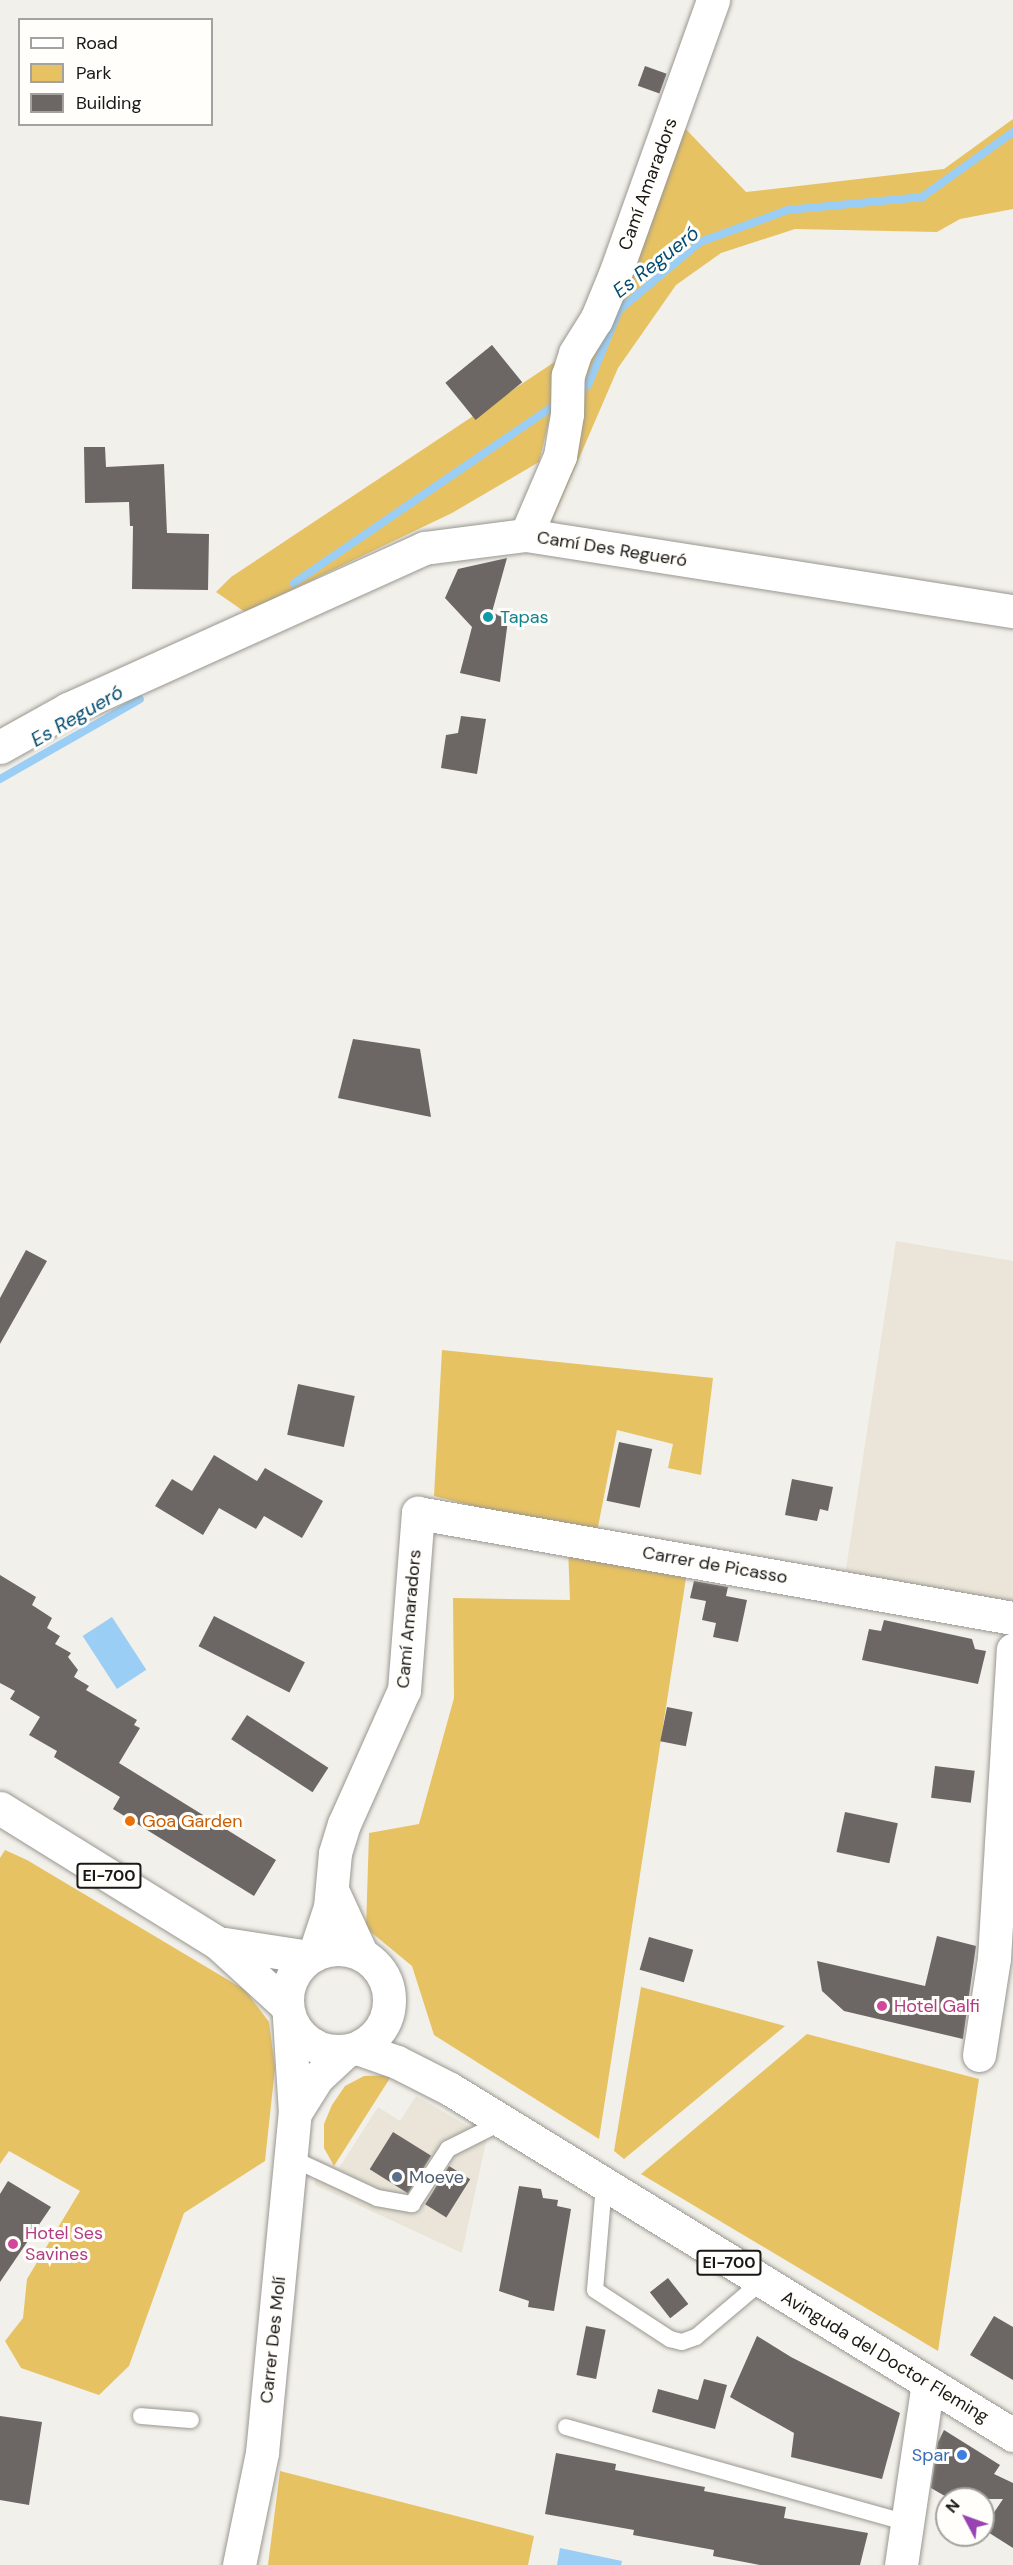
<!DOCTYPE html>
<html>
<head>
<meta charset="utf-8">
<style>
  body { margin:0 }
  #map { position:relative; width:1013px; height:2565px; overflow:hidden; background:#f2f0ea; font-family:"DM Sans",sans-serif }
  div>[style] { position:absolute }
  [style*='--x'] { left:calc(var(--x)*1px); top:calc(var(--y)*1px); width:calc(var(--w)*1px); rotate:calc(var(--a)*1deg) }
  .built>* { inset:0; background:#eae5d8 }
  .green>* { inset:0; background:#e7c263 }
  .water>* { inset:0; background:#9bcef5; transform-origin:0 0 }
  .stream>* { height:8px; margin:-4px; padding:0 4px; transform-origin:4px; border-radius:4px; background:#9bcef5 }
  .building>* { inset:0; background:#6c6664; transform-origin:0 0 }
  .roads { filter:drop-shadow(0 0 2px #999791) drop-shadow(0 0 2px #999791) }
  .service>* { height:16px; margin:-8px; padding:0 8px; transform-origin:8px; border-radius:8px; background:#fff }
  .minor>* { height:33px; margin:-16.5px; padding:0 16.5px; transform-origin:16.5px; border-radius:16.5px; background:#fff }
  .tertiary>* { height:33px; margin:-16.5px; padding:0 16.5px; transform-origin:16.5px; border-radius:16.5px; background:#fff }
  .primary>* { height:33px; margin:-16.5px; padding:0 16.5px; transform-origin:16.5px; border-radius:16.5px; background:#fff }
  .primary>.ring { margin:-16.5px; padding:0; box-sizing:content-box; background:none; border:33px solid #fff; border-radius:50% }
  .dots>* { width:16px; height:16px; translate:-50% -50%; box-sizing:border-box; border:3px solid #fffefa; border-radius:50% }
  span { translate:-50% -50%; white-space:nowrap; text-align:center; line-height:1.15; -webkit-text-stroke:6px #fffefa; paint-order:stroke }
  .shield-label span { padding:2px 4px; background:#fffefa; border:2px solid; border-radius:4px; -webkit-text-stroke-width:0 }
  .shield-label { font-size:16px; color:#191816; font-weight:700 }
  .street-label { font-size:18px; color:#191816 }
  .culture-label { font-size:18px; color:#0d838f }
  .left { translate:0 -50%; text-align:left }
  .food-label { font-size:18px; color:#c56008 }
  .hotel-label { font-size:18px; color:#b23c85 }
  .service-label { font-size:18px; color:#4e5e75 }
  .shop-label { font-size:18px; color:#366cbe }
  .right { translate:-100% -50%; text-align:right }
  .water-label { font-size:20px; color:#004c75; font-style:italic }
  .legend { position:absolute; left:18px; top:18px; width:195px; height:108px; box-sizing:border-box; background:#fffefa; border:2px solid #a3a29f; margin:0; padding:8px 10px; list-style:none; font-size:18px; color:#191816 }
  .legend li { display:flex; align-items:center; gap:12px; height:30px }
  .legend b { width:30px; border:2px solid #a3a29f }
  .north { position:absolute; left:935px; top:2487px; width:60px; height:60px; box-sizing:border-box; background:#fffefa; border:2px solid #a3a29f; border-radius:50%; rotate:311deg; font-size:16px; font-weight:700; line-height:24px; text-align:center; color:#191816 }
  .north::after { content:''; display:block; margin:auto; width:21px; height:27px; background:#9744b2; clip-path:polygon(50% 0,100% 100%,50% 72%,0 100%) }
</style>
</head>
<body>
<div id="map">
  <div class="built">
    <i style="clip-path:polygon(896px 1241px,1013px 1261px,1013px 1616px,844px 1582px)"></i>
    <i style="clip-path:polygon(416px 2096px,487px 2137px,462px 2253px,315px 2185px,316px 2158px,339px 2168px,378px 2107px,400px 2121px)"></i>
  </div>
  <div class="green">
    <i style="clip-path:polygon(1013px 119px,1013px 209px,960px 219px,937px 232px,795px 229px,721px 253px,676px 285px,618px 368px,552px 521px,547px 523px,577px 384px,679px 122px,746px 192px,944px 169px)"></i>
    <i style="clip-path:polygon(565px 355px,539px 462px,452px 513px,245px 612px,216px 592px,231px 577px)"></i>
    <i style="clip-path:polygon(442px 1350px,713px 1378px,701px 1475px,668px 1468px,673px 1444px,617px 1430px,596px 1537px,434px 1496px)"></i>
    <i style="clip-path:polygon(568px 1547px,686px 1578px,599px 2139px,434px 2035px,412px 1966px,366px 1928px,369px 1833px,419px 1824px,454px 1698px,453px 1598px,570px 1600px)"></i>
    <i style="clip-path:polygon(5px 1850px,27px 1860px,245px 1990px,269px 2022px,275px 2068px,265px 2161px,184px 2213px,129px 2366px,99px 2395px,21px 2368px,5px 2341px,23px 2318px,27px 2279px,80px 2191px,9px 2151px,0 2164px,0 1858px)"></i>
    <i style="clip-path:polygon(641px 1987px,785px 2026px,624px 2159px,614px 2151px)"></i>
    <i style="clip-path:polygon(807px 2034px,979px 2079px,938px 2351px,641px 2174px)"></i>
    <i style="clip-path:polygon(392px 2075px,334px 2166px,324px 2148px,324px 2124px,332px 2105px,345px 2086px,364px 2076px)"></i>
    <i style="clip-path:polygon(280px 2471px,534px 2536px,528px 2565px,268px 2565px)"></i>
  </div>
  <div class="water">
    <i style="left:112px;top:1617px;width:63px;height:35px;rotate:57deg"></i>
    <i style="clip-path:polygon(560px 2548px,622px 2561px,621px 2565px,557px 2565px)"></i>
  </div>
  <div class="stream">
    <i style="--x:575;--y:393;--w:15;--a:-32"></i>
    <i style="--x:588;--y:385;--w:81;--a:-67.5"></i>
    <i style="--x:619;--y:310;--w:106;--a:-40"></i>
    <i style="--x:700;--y:242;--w:94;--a:-20"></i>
    <i style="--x:788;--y:210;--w:135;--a:-5.5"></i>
    <i style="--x:922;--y:197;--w:112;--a:-35.5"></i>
    <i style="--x:294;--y:583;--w:320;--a:-34.3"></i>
    <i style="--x:0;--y:779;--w:161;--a:-29.7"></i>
  </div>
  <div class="building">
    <i style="left:645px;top:66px;width:23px;height:21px;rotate:20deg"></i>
    <i style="left:492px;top:345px;width:48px;height:60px;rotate:51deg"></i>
    <i style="clip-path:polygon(84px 447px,105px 447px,106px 467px,164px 464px,167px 533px,209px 534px,208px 590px,132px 589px,133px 526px,130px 526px,129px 502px,85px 503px)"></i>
    <i style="clip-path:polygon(507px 558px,492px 612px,508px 620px,500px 682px,460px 673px,472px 627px,445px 598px,458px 569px)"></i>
    <i style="clip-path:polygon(461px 716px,486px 719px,477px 774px,441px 768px,446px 735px,458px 733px)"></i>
    <i style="clip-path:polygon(353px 1039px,420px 1049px,431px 1117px,338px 1098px)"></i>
    <i style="clip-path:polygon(26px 1250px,47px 1261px,0 1344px,0 1298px)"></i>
    <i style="left:298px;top:1384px;width:58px;height:52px;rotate:12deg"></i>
    <i style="left:619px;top:1442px;width:34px;height:60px;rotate:12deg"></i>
    <i style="clip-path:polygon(214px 1455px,257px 1481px,265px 1468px,323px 1501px,302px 1538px,264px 1516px,256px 1529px,219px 1508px,203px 1535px,155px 1506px,172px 1479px,192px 1491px)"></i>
    <i style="clip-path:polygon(792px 1479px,833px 1487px,828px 1511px,820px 1509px,817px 1521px,785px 1515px)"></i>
    <i style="clip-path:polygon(0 1575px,36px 1597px,32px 1605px,52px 1618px,47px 1628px,60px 1636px,55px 1644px,71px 1653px,68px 1657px,78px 1670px,74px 1677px,89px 1686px,86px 1690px,137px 1720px,134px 1725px,140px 1728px,119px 1763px,276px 1860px,254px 1896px,113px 1809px,120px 1797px,54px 1757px,57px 1751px,29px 1735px,40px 1717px,10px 1699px,15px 1691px,0 1683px)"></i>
    <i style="clip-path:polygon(694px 1581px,728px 1587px,726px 1596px,747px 1600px,738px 1642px,713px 1637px,716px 1623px,702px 1620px,706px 1601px,690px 1598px)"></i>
    <i style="left:214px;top:1616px;width:102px;height:34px;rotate:27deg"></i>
    <i style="clip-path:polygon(884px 1620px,972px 1639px,975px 1649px,986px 1651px,978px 1684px,862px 1660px,869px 1629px,881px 1631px)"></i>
    <i style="left:667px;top:1707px;width:26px;height:35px;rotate:11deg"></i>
    <i style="left:247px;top:1715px;width:97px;height:29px;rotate:33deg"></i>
    <i style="left:935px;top:1766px;width:40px;height:32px;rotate:7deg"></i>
    <i style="left:845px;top:1812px;width:54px;height:41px;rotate:12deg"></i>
    <i style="clip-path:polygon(937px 1936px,976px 1946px,963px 2039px,844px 2011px,822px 1991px,817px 1961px,925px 1986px)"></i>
    <i style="left:649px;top:1937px;width:46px;height:34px;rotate:16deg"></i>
    <i style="left:393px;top:2132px;width:45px;height:44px;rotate:32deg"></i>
    <i style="left:449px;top:2166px;width:25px;height:45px;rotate:32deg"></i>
    <i style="clip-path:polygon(8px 2181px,51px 2207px,0 2282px,0 2194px)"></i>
    <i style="clip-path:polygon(519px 2186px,541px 2189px,543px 2198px,558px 2200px,557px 2206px,571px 2209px,554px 2311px,528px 2307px,529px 2301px,499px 2291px)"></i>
    <i style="left:668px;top:2278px;width:33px;height:23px;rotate:52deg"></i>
    <i style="clip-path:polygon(994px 2316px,1013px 2327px,1013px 2380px,970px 2355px)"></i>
    <i style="left:586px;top:2326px;width:20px;height:50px;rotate:11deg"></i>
    <i style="clip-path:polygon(757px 2336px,791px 2357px,900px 2413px,882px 2479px,791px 2457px,794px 2433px,730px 2397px)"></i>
    <i style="clip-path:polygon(704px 2379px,727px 2385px,715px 2429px,652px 2412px,658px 2389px,698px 2400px)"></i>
    <i style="clip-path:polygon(0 2416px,42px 2422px,29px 2505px,0 2500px)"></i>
    <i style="clip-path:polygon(944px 2430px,1000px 2465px,994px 2474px,1013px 2483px,1013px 2548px,983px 2529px,1003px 2499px,950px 2499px,931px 2488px,938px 2442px)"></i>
    <i style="clip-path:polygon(556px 2453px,616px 2464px,615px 2470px,705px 2487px,704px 2491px,786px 2507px,784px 2518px,868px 2533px,860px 2565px,760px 2565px,713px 2556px,714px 2550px,633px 2535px,634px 2530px,545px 2514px)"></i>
  </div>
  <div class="roads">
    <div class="service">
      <i style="--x:291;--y:2158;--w:95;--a:24.9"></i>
      <i style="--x:377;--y:2198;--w:36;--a:10"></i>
      <i style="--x:412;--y:2204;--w:66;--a:-56.8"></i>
      <i style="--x:448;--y:2149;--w:60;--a:-26.6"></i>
      <i style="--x:604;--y:2185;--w:105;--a:94.9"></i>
      <i style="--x:595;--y:2290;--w:90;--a:33.2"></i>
      <i style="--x:670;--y:2339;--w:12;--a:14"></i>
      <i style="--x:682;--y:2342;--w:15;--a:-20"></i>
      <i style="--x:696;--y:2337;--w:85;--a:-40.2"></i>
      <i style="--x:141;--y:2416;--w:50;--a:4.6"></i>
      <i style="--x:566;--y:2427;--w:352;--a:15.7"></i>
    </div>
    <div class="minor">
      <i style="--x:526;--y:535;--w:86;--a:-66.7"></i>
      <i style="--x:560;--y:456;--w:43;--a:-80.5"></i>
      <i style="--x:567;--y:414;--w:39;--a:-89"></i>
      <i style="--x:568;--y:375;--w:23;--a:-72"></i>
      <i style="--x:575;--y:353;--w:39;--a:-58"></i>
      <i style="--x:596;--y:320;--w:50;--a:-67.6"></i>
      <i style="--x:615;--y:274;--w:291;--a:-70.3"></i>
      <i style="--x:0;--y:747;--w:78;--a:-29.2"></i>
      <i style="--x:68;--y:709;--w:391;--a:-24.3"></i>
      <i style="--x:424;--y:548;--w:103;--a:-7.3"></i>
      <i style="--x:526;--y:535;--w:493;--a:8.9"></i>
      <i style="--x:332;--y:1890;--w:69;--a:65.3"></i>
      <i style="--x:314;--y:1955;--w:51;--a:-71.6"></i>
      <i style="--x:330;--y:1907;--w:54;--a:-84.7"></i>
      <i style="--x:335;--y:1853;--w:30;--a:-73"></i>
      <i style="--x:344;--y:1824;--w:147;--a:-65.9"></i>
      <i style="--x:404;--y:1690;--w:178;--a:-85.5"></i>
      <i style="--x:418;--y:1513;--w:604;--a:10.01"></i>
      <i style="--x:979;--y:2055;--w:98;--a:-81.2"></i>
      <i style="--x:994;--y:1958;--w:309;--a:-86.5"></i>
      <i style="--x:901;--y:2565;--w:184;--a:-81.6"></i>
    </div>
    <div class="tertiary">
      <i style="--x:295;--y:2113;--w:41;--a:-57.8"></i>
      <i style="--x:317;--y:2078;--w:40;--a:-43"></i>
      <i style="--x:239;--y:2565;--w:114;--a:-78.4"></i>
      <i style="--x:262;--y:2453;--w:342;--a:-84.5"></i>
      <i style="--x:295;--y:2113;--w:96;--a:-93.6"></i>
    </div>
    <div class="primary">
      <i style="--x:0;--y:1808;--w:256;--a:31.8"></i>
      <i style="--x:218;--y:1943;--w:92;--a:42.4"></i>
      <i style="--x:225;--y:1944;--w:85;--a:8.8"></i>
      <i class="ring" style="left:287px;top:1949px;width:69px;height:69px"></i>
      <i style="--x:357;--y:2048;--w:42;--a:19.3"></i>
      <i style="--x:397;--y:2062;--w:59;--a:27"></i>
      <i style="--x:450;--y:2089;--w:661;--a:31.57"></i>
    </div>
  </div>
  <div class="dots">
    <i style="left:488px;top:617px;background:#0f9aa8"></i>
    <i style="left:130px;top:1821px;background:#e8710a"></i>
    <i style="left:882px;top:2006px;background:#d1479c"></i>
    <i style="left:397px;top:2177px;background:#5c6f8a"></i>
    <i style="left:13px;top:2244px;background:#d1479c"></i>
    <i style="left:962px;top:2455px;background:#3f7fe0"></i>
  </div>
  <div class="shield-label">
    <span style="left:109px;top:1876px">EI-700</span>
    <span style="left:729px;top:2263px">EI-700</span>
  </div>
  <div class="street-label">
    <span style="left:648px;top:184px;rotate:-70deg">Camí Amaradors</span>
    <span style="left:612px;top:549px;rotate:9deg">Camí Des Regueró</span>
    <span style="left:715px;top:1565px;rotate:10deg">Carrer de Picasso</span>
    <span style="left:409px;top:1619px;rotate:-85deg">Camí Amaradors</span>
    <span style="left:273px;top:2340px;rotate:-84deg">Carrer Des Molí</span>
    <span style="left:885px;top:2357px;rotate:31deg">Avinguda del Doctor Fleming</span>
  </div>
  <div class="culture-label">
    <span class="left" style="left:500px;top:617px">Tapas</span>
  </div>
  <div class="food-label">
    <span class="left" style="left:142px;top:1821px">Goa Garden</span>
  </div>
  <div class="hotel-label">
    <span class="left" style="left:894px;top:2006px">Hotel Galfi</span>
    <span class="left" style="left:25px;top:2244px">Hotel Ses<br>Savines</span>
  </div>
  <div class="service-label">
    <span class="left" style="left:409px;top:2177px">Moeve</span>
  </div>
  <div class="shop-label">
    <span class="right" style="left:950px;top:2455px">Spar</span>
  </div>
  <div class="water-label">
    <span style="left:656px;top:262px;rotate:-38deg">Es Regueró</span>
    <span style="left:77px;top:716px;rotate:-30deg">Es Regueró</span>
  </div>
  <ul class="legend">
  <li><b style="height:8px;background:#fff"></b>Road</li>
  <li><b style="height:16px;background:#e7c263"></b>Park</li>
  <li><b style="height:16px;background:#6c6664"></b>Building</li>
  </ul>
  <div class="north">N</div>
</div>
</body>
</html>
